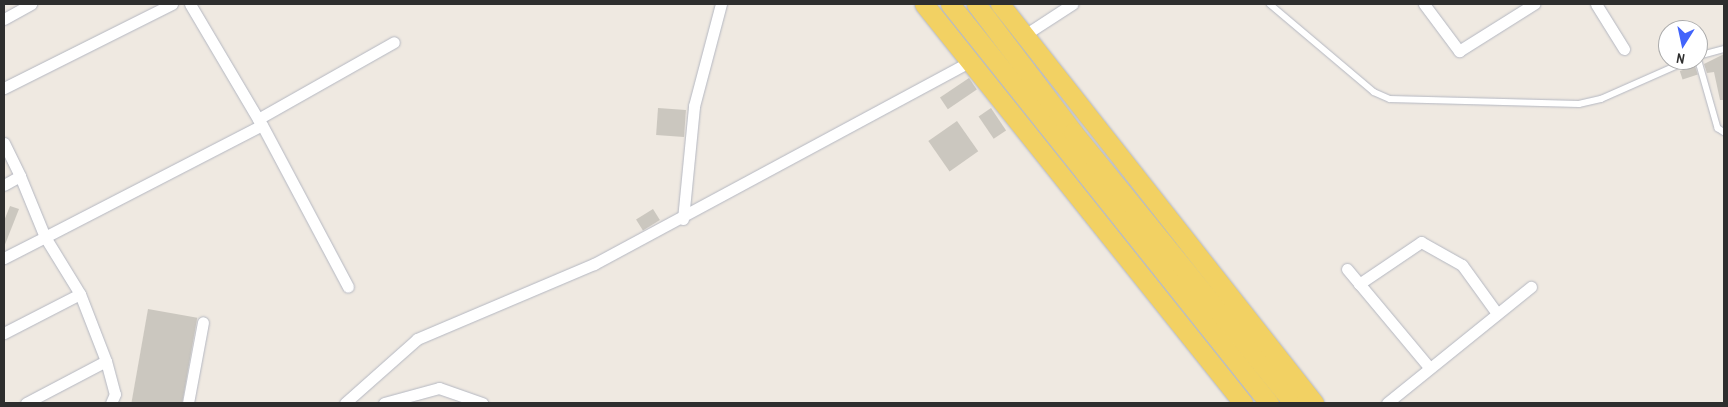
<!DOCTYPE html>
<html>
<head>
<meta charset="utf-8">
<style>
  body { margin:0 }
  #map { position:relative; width:1728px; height:407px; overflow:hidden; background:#efe9e1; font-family:"Archivo Narrow",sans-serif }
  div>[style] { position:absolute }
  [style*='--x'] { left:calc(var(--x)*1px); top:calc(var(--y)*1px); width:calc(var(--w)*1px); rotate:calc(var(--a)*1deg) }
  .building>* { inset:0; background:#cbc7bf; transform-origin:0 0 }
  .roads { filter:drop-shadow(0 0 1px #b4b7c1) drop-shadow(0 0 1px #b4b7c1) }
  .lane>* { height:5.5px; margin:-2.75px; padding:0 2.75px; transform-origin:2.75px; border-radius:2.75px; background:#fff }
  .street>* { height:11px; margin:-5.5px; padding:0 5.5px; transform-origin:5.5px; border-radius:5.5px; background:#fff }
  .primary>* { height:19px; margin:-9.5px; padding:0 9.5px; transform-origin:9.5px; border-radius:9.5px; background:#f2d163 }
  span { translate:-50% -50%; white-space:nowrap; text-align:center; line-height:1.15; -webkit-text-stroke:4px #fff; paint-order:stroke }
  .frame { position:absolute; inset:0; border:5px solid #2e2e2e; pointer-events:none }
  .north { position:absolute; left:1658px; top:20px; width:50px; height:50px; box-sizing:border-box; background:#fff; border:1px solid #ababab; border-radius:50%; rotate:190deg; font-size:14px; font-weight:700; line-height:20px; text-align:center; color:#2e2e2e }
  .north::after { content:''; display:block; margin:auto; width:18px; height:22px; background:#4264fb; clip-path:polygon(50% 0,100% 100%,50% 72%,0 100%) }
</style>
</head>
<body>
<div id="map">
  <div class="building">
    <i style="clip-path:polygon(1724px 54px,1724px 100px,1720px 100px,1714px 72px,1707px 73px,1704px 64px)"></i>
    <i style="left:1695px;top:66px;width:9px;height:16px;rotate:72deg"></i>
    <i style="left:969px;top:78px;width:14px;height:35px;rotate:56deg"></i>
    <i style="left:658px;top:108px;width:28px;height:27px;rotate:4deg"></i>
    <i style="left:991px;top:108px;width:27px;height:15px;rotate:56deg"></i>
    <i style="left:957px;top:121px;width:37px;height:35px;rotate:55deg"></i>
    <i style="clip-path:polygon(10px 206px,19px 209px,4px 247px,4px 221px)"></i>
    <i style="left:653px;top:209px;width:13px;height:20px;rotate:58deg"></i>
    <i style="left:148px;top:309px;width:50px;height:96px;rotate:10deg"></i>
  </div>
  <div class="roads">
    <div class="lane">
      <i style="--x:1270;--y:4;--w:136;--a:40.2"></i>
      <i style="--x:1374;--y:92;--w:17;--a:24"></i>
      <i style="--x:1390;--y:99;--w:189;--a:1.5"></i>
      <i style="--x:1579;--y:104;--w:23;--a:-13"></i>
      <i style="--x:1601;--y:99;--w:96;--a:-23.9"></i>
      <i style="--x:1698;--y:56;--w:27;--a:-15"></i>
      <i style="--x:1698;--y:58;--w:73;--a:74.1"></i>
      <i style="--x:1718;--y:128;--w:7;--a:34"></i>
    </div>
    <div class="street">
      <i style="--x:190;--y:4;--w:139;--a:59.4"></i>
      <i style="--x:1424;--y:4;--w:59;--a:53.3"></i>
      <i style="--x:1459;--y:51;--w:89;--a:-32.1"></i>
      <i style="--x:1596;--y:4;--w:53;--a:58.1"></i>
      <i style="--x:4;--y:19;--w:31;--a:-29"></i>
      <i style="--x:1023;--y:36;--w:59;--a:-33.1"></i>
      <i style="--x:4;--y:88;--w:188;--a:-26.6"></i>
      <i style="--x:258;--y:119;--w:156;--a:-29.5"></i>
      <i style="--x:4;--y:143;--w:37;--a:64"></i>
      <i style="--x:20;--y:176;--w:18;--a:151"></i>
      <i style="--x:20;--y:176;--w:66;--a:67.7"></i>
      <i style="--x:45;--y:237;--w:244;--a:-27.3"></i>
      <i style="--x:262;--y:125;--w:183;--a:62"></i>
      <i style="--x:683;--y:219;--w:114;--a:-84.4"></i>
      <i style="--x:694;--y:106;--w:106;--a:-75.2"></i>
      <i style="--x:4;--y:258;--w:46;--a:-27.1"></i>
      <i style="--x:45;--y:237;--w:67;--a:58.4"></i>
      <i style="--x:80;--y:294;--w:72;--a:68.8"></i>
      <i style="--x:106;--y:361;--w:34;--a:75"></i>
      <i style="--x:115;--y:394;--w:10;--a:114"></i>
      <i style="--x:1347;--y:269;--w:128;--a:50.1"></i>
      <i style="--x:1359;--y:284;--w:75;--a:-34.1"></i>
      <i style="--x:1421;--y:242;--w:47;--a:29.3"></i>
      <i style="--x:1462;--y:265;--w:58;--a:54.1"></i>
      <i style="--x:4;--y:333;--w:85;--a:-27.2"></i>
      <i style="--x:26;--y:403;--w:90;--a:-27.7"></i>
      <i style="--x:188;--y:403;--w:82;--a:-79.5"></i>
      <i style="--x:345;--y:403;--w:96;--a:-41.6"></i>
      <i style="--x:417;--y:339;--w:192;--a:-23"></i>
      <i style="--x:594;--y:264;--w:428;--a:-28.3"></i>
      <i style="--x:384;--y:403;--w:57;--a:-15.3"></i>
      <i style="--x:439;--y:388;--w:46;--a:19.2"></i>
      <i style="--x:1387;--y:403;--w:185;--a:-38.9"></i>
    </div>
    <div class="primary">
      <i style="--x:924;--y:4;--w:511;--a:51.36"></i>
      <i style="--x:950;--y:4;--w:511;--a:51.36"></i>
      <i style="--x:976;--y:4;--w:161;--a:52.8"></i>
      <i style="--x:1073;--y:132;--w:349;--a:50.9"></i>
      <i style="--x:1000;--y:4;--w:508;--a:51.8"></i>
    </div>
  </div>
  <div class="frame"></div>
  <div class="north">N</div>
</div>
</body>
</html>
